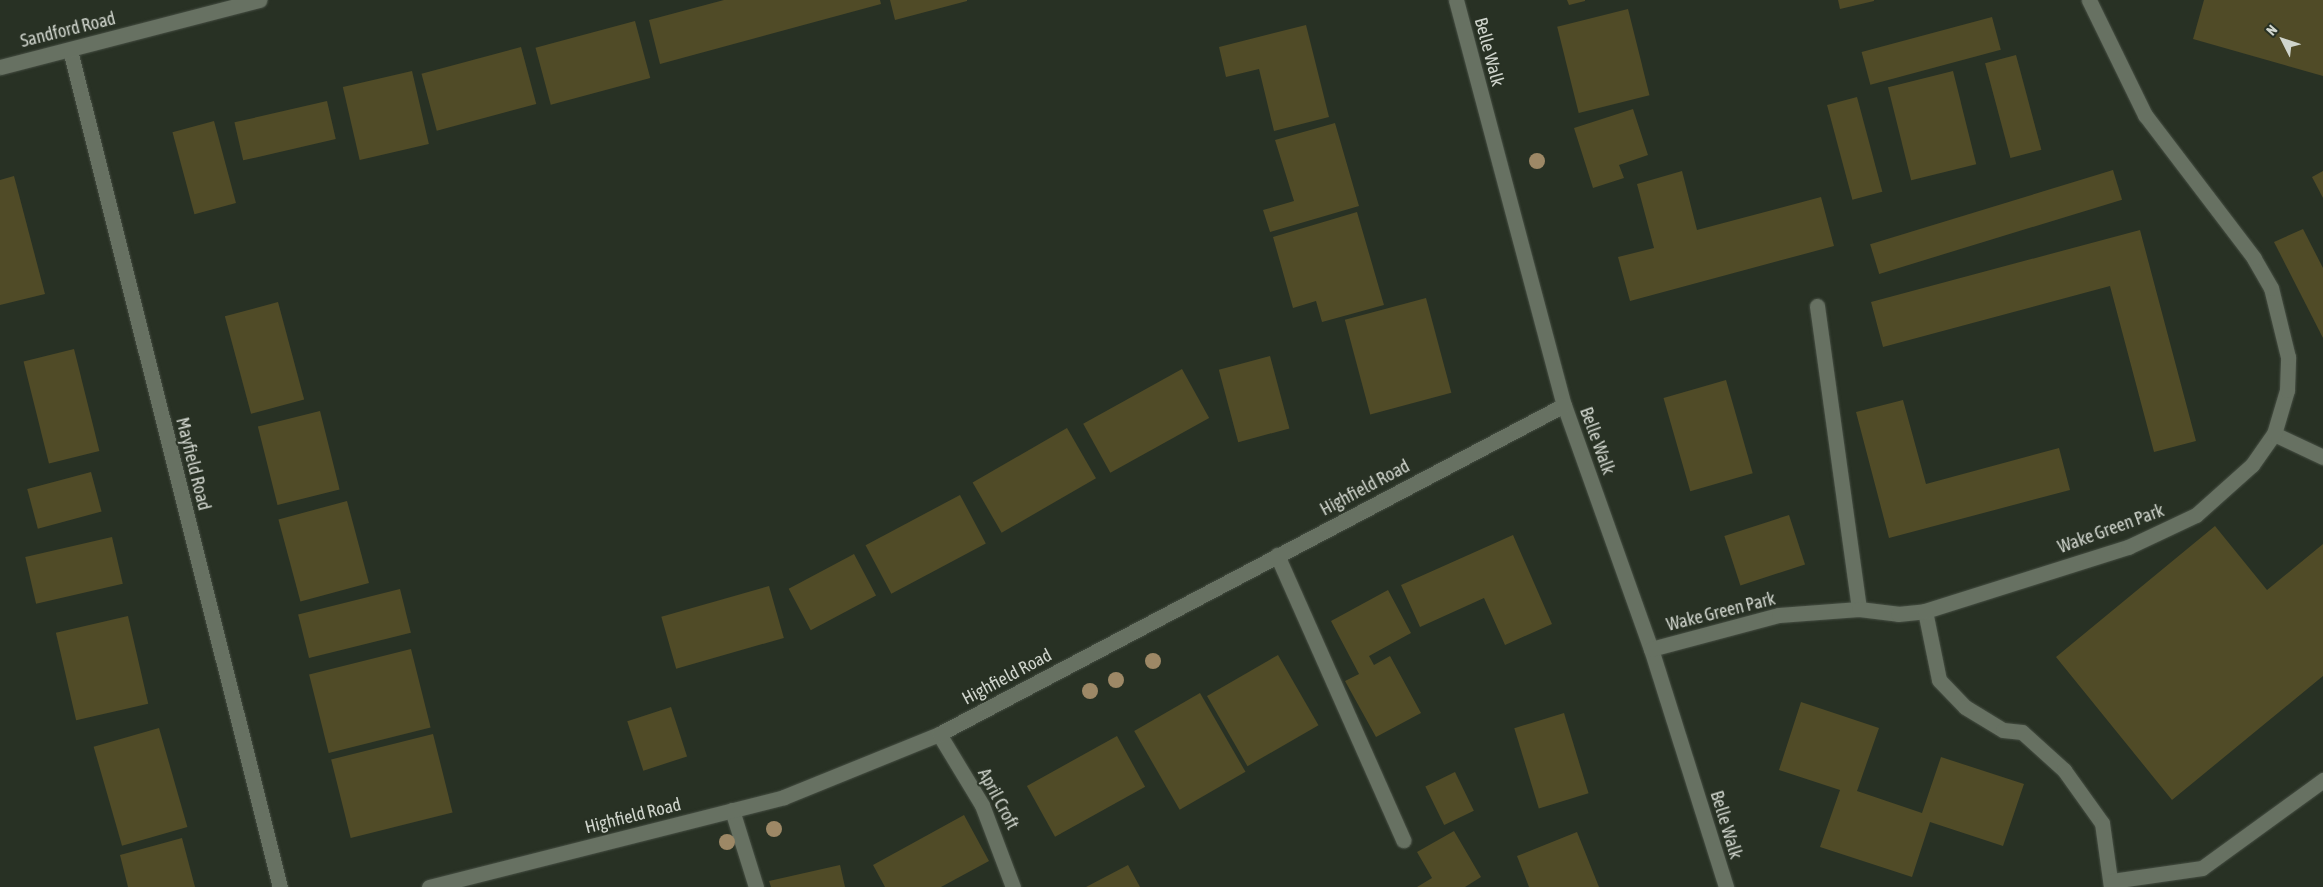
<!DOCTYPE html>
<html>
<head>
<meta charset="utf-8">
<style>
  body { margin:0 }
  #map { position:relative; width:2323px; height:887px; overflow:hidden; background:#283124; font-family:"Asap Condensed",sans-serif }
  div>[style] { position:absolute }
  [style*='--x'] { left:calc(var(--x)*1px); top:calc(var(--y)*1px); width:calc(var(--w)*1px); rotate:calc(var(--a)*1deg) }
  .building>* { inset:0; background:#504b27; transform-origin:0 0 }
  .roads { filter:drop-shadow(0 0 1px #464e43) drop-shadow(0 0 1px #464e43) }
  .minor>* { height:15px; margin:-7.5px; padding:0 7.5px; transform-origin:7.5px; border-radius:7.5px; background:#677162 }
  .trees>* { width:16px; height:16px; margin:-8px; border-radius:50%; background:#9d8866 }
  span { translate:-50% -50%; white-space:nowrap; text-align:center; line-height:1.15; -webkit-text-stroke:4px #283124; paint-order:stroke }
  .street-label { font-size:18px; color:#d0d5cd }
  .north { position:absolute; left:2258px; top:15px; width:50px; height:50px; -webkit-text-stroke:4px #283124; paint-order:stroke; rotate:311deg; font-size:14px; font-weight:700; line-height:20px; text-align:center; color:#d0d5cd }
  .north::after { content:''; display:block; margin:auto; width:18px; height:22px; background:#d0d5cd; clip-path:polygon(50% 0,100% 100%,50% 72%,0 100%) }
</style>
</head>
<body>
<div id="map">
  <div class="building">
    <i style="clip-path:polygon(724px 0,880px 0,881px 4px,660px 64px,649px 20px)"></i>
    <i style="clip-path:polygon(890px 0,967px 0,967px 1px,895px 20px)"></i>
    <i style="clip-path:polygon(1567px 0,1585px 0,1585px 1px,1569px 5px)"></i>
    <i style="clip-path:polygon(1838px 0,1874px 0,1874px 1px,1840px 9px)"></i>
    <i style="clip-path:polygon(2204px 0,2323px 0,2323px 76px,2193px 39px)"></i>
    <i style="left:1628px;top:9px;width:89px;height:73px;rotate:76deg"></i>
    <i style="left:1992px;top:17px;width:34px;height:135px;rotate:75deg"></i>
    <i style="left:635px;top:21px;width:59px;height:103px;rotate:75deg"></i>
    <i style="clip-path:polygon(1306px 25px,1329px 117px,1274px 131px,1259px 69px,1226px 77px,1219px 47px)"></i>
    <i style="left:521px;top:47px;width:59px;height:103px;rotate:75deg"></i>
    <i style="left:2016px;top:55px;width:98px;height:32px;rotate:75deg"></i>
    <i style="left:412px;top:71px;width:75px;height:71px;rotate:77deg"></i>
    <i style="left:1953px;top:71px;width:96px;height:67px;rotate:76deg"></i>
    <i style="left:1857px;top:97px;width:98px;height:31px;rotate:75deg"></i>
    <i style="left:327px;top:101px;width:39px;height:95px;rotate:77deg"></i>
    <i style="clip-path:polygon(1633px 109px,1648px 155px,1619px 165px,1624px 178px,1593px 188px,1574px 128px)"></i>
    <i style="left:214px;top:121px;width:85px;height:43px;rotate:75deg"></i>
    <i style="clip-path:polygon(1335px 123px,1359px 206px,1270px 232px,1263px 210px,1294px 201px,1275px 140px)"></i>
    <i style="left:2113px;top:170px;width:31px;height:254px;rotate:73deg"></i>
    <i style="clip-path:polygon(1682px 171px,1697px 230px,1821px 197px,1834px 246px,1630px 301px,1618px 257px,1654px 248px,1637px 184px)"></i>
    <i style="clip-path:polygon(2323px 171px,2323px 198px,2312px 177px)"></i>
    <i style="clip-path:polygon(14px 176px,45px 294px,0 305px,0 180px)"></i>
    <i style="clip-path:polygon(1357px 212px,1384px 305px,1322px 322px,1316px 301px,1293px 308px,1273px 237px)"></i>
    <i style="clip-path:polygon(2303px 229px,2323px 268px,2323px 338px,2274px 242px)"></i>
    <i style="clip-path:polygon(2140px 230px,2196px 441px,2154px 452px,2110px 286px,1883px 347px,1871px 302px)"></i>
    <i style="left:1426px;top:298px;width:98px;height:84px;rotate:75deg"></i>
    <i style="left:278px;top:302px;width:101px;height:55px;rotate:75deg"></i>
    <i style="left:74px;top:349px;width:105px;height:52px;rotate:76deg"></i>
    <i style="left:1270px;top:356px;width:75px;height:53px;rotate:75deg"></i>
    <i style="left:1182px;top:369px;width:56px;height:113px;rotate:61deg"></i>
    <i style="left:1726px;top:380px;width:97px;height:65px;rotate:74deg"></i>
    <i style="clip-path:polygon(1903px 400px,1926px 484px,2059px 448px,2070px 490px,1889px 538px,1856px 412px)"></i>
    <i style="left:320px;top:411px;width:81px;height:64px;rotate:76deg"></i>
    <i style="left:1067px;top:428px;width:58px;height:109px;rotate:60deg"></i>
    <i style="left:91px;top:472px;width:41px;height:66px;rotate:75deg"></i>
    <i style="left:960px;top:495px;width:55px;height:107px;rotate:62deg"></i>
    <i style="left:347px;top:501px;width:85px;height:71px;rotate:75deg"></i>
    <i style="left:1789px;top:515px;width:52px;height:68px;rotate:72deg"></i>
    <i style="clip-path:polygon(2215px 526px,2267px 590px,2323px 544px,2323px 676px,2172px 800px,2056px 657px)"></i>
    <i style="clip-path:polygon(1513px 535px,1552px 624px,1505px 645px,1484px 598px,1420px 627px,1401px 585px)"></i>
    <i style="left:112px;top:537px;width:48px;height:89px;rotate:77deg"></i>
    <i style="left:854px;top:554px;width:47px;height:74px;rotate:62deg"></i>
    <i style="left:769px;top:586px;width:54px;height:112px;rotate:74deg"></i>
    <i style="left:400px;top:589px;width:45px;height:105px;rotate:76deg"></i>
    <i style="clip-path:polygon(1388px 590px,1411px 633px,1369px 656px,1374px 665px,1390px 656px,1421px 713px,1376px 737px,1345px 681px,1359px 674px,1331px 621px)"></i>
    <i style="left:128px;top:616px;width:90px;height:74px;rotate:77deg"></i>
    <i style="left:411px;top:649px;width:81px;height:105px;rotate:76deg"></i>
    <i style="left:1278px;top:655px;width:81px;height:82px;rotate:60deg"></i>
    <i style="left:1200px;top:693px;width:91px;height:76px;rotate:60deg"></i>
    <i style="clip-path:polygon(1801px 702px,1879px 728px,1857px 791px,1922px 813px,1941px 757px,2024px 784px,2003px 846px,1930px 822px,1912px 877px,1820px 847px,1840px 790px,1779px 770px)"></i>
    <i style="left:671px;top:707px;width:52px;height:46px;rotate:72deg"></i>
    <i style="left:1564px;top:713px;width:84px;height:52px;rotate:73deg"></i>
    <i style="left:159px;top:728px;width:103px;height:68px;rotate:74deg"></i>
    <i style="left:433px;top:734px;width:81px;height:105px;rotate:76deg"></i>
    <i style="left:1117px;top:736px;width:58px;height:103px;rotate:61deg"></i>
    <i style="left:1455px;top:772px;width:43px;height:33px;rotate:64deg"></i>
    <i style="clip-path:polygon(964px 815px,989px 861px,941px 887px,885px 887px,873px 865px)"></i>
    <i style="clip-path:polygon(1454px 831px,1481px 877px,1465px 887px,1417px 887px,1432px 878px,1417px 852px)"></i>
    <i style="clip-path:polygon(1577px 832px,1599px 887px,1529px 887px,1517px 856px)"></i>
    <i style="clip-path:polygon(182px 838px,195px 887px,128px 887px,120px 855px)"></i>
    <i style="clip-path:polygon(840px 865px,845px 887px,771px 887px,769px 881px)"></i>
    <i style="clip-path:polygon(1128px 865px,1140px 887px,1086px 887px)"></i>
  </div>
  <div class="roads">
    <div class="minor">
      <i style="--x:1456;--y:0;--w:419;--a:75.1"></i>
      <i style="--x:1564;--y:405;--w:259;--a:70.4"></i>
      <i style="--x:1651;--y:649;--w:250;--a:72.5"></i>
      <i style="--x:70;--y:50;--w:863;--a:75.92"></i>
      <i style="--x:0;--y:67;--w:268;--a:-14.5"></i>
      <i style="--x:1817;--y:306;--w:306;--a:82.1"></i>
      <i style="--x:2274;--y:434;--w:54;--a:25.1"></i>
      <i style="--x:1277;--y:555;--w:312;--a:66.1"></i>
      <i style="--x:1925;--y:611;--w:70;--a:78.5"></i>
      <i style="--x:1939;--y:680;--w:37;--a:46"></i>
      <i style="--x:1965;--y:707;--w:44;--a:31.2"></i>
      <i style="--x:2003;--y:730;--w:19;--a:6"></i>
      <i style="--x:2022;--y:732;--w:57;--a:42.1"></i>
      <i style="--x:2064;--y:770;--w:65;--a:54.4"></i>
      <i style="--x:2102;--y:823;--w:65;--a:82"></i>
      <i style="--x:1651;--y:649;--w:132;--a:-14.9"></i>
      <i style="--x:1779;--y:615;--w:80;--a:-4.3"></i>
      <i style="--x:1859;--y:609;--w:39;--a:7"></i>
      <i style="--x:1898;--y:614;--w:27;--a:-6"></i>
      <i style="--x:1925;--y:611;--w:213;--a:-17.5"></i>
      <i style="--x:2128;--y:547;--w:75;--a:-25.2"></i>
      <i style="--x:2196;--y:515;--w:75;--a:-41.8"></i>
      <i style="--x:2252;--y:465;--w:38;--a:-55"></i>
      <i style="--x:2274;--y:434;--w:46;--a:-73.5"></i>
      <i style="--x:2287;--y:390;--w:33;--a:-88"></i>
      <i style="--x:2288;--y:357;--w:71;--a:-103.8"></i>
      <i style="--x:2271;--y:288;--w:34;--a:-120"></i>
      <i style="--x:2254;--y:258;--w:180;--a:-127.3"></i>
      <i style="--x:2145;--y:115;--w:128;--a:-116"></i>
      <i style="--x:939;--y:734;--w:83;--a:58.8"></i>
      <i style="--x:982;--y:805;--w:88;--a:69.3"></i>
      <i style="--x:732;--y:810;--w:81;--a:72.7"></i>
      <i style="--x:2112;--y:881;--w:91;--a:-8.2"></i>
      <i style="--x:2202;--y:868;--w:150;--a:-36"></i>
      <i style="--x:429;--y:887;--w:366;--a:-14.2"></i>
      <i style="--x:784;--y:797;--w:167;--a:-22.1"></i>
      <i style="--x:939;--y:734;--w:706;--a:-27.76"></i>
    </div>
  </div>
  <div class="trees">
    <i style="left:1537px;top:161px"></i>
    <i style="left:1153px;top:661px"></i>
    <i style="left:1116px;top:680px"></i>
    <i style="left:1090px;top:691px"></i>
    <i style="left:774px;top:829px"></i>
    <i style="left:727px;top:842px"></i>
  </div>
  <div class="street-label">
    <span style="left:68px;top:30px;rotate:-14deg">Sandford Road</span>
    <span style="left:1489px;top:52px;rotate:75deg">Belle Walk</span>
    <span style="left:1597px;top:441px;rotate:70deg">Belle Walk</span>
    <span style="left:193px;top:464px;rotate:76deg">Mayfield Road</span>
    <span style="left:1365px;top:488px;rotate:-28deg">Highfield Road</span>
    <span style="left:2111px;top:529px;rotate:-20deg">Wake Green Park</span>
    <span style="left:1721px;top:612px;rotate:-14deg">Wake Green Park</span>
    <span style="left:1007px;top:677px;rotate:-28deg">Highfield Road</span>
    <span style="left:998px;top:799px;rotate:62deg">April Croft</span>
    <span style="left:633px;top:816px;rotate:-14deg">Highfield Road</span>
    <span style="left:1726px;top:825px;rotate:73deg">Belle Walk</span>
  </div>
  <div class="north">N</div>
</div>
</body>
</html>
